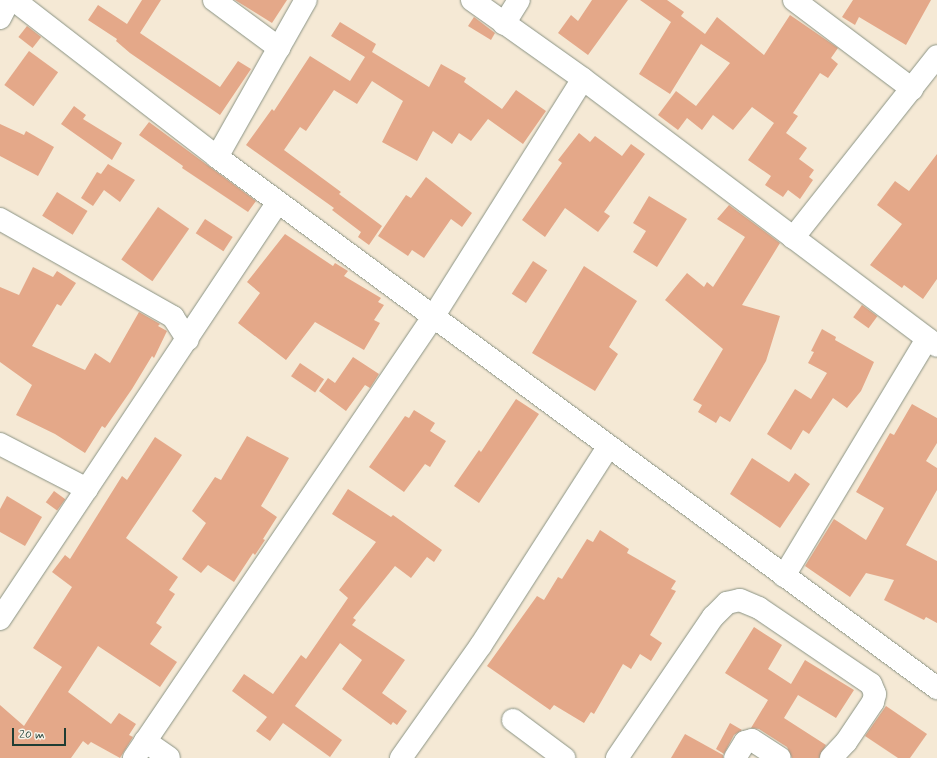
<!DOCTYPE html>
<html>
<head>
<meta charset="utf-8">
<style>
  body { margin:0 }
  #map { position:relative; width:937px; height:758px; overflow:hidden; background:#f5e9d5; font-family:Mynerve,sans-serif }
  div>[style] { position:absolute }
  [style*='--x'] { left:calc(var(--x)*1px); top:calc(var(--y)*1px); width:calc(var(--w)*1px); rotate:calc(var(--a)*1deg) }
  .building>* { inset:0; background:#e4a889; transform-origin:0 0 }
  .roads { filter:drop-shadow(0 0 1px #8a9384) drop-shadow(0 0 1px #8a9384) }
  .minor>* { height:22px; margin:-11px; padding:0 11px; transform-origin:11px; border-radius:11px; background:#fff }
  span { translate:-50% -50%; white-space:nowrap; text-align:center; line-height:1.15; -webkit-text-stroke:3px #f7f3e8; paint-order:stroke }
  .scale { position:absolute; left:12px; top:728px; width:54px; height:18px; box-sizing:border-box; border:2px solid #1f3d34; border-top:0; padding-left:5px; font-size:12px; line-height:14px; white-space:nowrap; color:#1f3d34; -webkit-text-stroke:3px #f7f3e8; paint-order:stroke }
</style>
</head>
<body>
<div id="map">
  <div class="building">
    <i style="clip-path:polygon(142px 0,161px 0,140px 33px,220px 87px,238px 61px,251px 69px,220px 115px,130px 53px,116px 41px,117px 39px,88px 20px,98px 5px,127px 24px)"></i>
    <i style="clip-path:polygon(235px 0,287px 0,272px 23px)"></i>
    <i style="clip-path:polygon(592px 0,628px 0,588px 55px,558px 33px,571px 15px,578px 21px)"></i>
    <i style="clip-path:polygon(640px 0,667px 0,684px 12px,681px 16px,705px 34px,717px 17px,764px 55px,790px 15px,838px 48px,831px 58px,838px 64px,828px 78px,820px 73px,793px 113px,798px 116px,786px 133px,807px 148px,799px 159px,814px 170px,809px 177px,813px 180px,800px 199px,788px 190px,783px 197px,765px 185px,771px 176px,748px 160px,774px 123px,752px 107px,733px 130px,713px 115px,702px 130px,687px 118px,678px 130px,658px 115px,676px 91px,696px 106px,730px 63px,701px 44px,670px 94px,639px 74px,671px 22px)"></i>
    <i style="clip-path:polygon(853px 0,931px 0,906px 45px,859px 17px,855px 25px,842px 17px)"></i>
    <i style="clip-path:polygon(474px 17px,495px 33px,491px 40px,468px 26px)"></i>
    <i style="clip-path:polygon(340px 22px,376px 44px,372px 52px,429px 87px,441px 64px,466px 78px,464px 82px,502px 109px,516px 90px,546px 111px,523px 144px,488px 119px,471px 141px,459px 133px,452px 144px,433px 131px,417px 161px,382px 142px,403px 101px,372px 81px,357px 104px,334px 90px,306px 131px,300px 127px,284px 150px,341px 192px,339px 194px,382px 226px,369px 245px,358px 237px,361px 232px,332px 210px,334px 208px,246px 145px,272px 109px,274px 111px,310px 56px,350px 81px,365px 57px,331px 36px)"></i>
    <i style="left:27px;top:26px;width:18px;height:14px;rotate:38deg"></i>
    <i style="left:29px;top:51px;width:36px;height:42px;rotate:36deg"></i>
    <i style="clip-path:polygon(74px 106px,86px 115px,83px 119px,122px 143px,112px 160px,61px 124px)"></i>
    <i style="clip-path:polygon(149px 122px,256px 201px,248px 212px,182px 168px,183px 166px,139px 135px)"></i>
    <i style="clip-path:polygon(0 124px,24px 135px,26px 131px,54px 147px,38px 176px,0 156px)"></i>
    <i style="clip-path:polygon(579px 133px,590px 142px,595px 136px,622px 156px,631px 144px,645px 154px,604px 212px,610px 216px,598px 232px,565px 208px,545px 237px,522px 220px,562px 163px,558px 160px)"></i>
    <i style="clip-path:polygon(937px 154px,937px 279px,923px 299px,904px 285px,902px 288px,870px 265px,902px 224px,877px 205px,895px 181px,909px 191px)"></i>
    <i style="clip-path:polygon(108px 164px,135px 180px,120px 202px,104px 190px,93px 206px,81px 198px,97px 172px,101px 174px)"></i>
    <i style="clip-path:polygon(426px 177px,472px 213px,462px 227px,451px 219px,424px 258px,412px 250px,408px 256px,378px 236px,406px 195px,411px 198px)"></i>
    <i style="left:57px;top:192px;width:36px;height:28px;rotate:32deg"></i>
    <i style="clip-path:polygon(649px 196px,687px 219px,657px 267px,633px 252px,646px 231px,633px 223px)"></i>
    <i style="clip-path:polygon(729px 205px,780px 243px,742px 305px,780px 316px,766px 361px,730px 422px,720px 416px,716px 423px,698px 412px,702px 405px,693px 400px,723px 349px,665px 300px,687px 273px,704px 287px,707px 282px,713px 287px,745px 237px,717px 219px)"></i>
    <i style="left:158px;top:207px;width:38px;height:64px;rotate:35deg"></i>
    <i style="left:205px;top:219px;width:33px;height:17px;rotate:33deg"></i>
    <i style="clip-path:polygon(285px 234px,333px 266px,335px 263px,348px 271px,344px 276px,381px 298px,378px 302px,384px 305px,374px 320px,380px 323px,364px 350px,315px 322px,286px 360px,238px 323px,260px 293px,247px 282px)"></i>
    <i style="left:533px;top:261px;width:17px;height:39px;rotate:33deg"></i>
    <i style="clip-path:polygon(584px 266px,637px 301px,609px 347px,618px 354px,595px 391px,532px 353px)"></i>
    <i style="clip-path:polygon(33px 267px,53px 277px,57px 271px,76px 283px,61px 306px,57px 304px,32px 346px,85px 370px,95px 353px,110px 363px,139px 312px,160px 324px,158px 326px,167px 331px,154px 358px,152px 356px,132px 389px,105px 428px,102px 426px,85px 453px,55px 434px,16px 415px,32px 385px,0 362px,0 287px,19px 295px)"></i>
    <i style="left:862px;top:305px;width:19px;height:15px;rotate:36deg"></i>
    <i style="clip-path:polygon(822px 329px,836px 337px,835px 340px,874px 362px,861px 391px,847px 408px,833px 398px,809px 434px,803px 430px,791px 450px,767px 434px,795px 389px,811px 399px,827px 373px,808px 363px,814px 352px,811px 351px)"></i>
    <i style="clip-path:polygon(353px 357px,379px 374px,370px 388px,365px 385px,346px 411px,319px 391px,328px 378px,335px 383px)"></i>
    <i style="left:300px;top:363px;width:29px;height:16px;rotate:34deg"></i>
    <i style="clip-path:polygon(516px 399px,539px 414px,479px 503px,454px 486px,479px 450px,481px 452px)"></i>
    <i style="clip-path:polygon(912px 404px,937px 418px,937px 443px,926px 461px,937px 468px,937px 490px,906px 545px,937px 561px,937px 623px,926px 617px,924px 620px,884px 600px,894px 580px,866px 573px,850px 597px,805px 566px,834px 519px,866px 540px,884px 508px,856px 492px,890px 433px,894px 435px)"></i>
    <i style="clip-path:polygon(414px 410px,435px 423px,430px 431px,446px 441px,430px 467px,425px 464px,404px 492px,369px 467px,405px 416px,409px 418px)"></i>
    <i style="clip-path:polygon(247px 436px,289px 458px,261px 506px,277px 517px,263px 539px,265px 540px,255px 555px,253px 553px,234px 582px,208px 565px,201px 573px,182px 559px,206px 523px,192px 511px,215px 477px,221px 480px)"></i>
    <i style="clip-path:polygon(155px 437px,182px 455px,126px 538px,178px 577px,169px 590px,175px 594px,156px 623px,162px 627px,150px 644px,177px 662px,160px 687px,98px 646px,68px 692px,111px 724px,119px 713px,136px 724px,129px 735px,133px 737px,120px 758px,91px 742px,88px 745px,83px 741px,71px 758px,0 758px,0 705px,24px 726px,62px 667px,33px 648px,72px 587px,52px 572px,65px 555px,70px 559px,122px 476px,127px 480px)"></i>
    <i style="clip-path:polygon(752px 458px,789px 482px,795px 473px,810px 484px,780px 528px,730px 494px)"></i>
    <i style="clip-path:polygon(348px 489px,391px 517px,393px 515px,442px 550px,434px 562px,427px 557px,411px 578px,395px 566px,353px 618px,356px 620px,352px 625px,405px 660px,382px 693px,407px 711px,397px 725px,393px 722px,391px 725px,342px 689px,362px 660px,340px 643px,295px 706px,342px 740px,330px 757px,283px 723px,270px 741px,256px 731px,267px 717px,232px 691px,244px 674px,273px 694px,301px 655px,306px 659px,348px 598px,339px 590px,376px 542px,332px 514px)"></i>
    <i style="left:54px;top:491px;width:14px;height:14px;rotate:36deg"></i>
    <i style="clip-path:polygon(7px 496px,42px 517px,25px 546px,0 532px,0 509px)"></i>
    <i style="clip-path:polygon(600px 530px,629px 549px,627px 553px,676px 581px,671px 589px,676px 591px,650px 635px,662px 643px,651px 661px,640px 654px,631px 669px,623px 664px,594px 714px,591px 712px,584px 723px,554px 705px,550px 710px,487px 666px,537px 596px,544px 600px,558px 577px,562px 579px,587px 539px,593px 542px)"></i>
    <i style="clip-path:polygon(754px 627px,782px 645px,768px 669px,791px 684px,805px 660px,854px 690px,836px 718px,798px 695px,784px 718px,826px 745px,819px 758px,792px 758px,787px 747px,759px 729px,751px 728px,768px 700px,725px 673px)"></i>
    <i style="clip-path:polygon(886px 706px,927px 734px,910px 758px,898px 758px,865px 736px)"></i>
    <i style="clip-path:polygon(730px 723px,742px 730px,734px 735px,724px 754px,716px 749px)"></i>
    <i style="clip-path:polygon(685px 734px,723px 755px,723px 758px,671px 758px)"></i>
  </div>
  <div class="roads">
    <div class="minor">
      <i style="--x:14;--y:0;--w:257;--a:37.7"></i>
      <i style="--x:217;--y:157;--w:895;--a:36.41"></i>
      <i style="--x:214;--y:0;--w:81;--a:36.4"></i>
      <i style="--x:472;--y:0;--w:136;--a:35.4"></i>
      <i style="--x:583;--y:79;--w:443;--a:37"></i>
      <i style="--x:794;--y:0;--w:148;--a:37"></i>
      <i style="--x:0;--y:18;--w:20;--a:-63"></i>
      <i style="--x:504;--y:24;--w:28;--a:-58"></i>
      <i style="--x:217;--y:157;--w:180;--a:-60.5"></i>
      <i style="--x:0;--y:219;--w:199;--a:29.5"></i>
      <i style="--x:173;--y:317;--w:27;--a:57"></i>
      <i style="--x:793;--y:238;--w:232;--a:-51.6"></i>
      <i style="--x:0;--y:444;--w:98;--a:27.3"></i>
      <i style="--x:784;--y:576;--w:277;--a:-58.9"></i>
      <i style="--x:0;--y:619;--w:501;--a:-56.31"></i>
      <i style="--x:513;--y:720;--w:64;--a:36.7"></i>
      <i style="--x:145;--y:741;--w:29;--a:35"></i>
      <i style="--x:134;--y:758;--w:533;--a:-55.86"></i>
      <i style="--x:433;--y:317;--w:281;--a:-57.8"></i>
      <i style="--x:401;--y:758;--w:138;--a:-54.7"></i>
      <i style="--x:481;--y:645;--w:235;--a:-57.3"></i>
      <i style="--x:617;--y:758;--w:171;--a:-55.8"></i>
      <i style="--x:713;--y:617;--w:20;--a:-45"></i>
      <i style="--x:727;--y:603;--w:13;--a:-13"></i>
      <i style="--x:740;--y:600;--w:21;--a:23"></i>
      <i style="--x:759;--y:608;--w:135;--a:34.2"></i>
      <i style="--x:871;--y:684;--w:11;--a:68"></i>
      <i style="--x:875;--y:694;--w:8;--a:104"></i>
      <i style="--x:873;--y:702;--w:48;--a:124"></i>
      <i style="--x:846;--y:742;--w:22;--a:133"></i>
      <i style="--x:735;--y:758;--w:19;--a:-58"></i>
      <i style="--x:745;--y:742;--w:7;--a:-16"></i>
      <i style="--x:752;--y:740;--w:33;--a:33"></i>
    </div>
  </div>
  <div class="scale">20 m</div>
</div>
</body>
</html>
